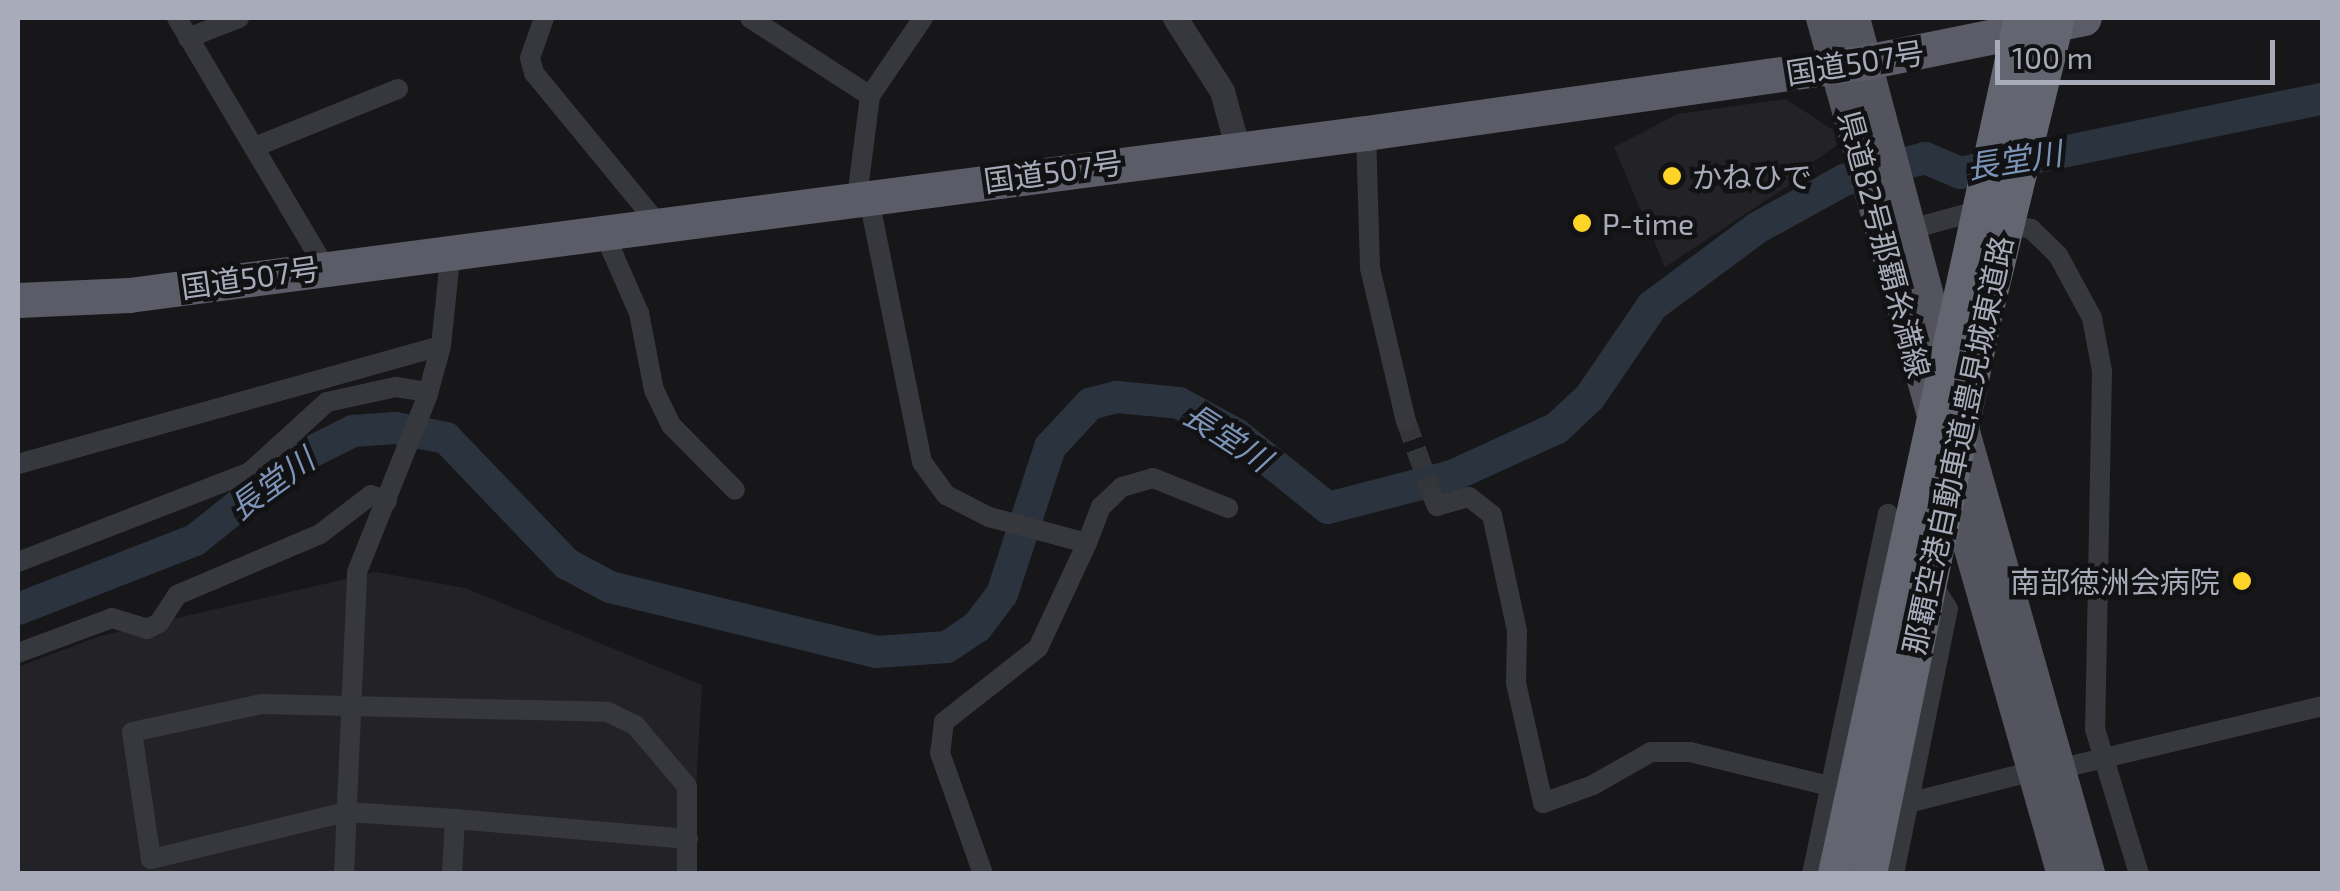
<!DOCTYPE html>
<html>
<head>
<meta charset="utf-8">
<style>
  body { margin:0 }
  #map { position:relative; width:2340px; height:891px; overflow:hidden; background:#171719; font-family:"Exo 2","Noto Sans JP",sans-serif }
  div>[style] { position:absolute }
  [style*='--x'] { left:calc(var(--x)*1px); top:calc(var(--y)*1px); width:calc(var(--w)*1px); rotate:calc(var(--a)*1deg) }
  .built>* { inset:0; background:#232226 }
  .river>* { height:32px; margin:-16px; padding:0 16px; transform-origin:16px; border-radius:16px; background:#2b333e }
  .minor-tunnel>* { height:20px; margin-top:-10px; transform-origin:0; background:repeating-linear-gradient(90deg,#343539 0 20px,transparent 0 30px) }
  .minor>* { height:20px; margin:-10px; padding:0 10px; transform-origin:10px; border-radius:10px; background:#37373e }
  .tertiary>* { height:25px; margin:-12.5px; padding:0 12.5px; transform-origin:12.5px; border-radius:12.5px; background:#37373e }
  .primary>* { height:32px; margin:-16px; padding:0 16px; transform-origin:16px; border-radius:16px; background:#53545e }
  .trunk>* { height:35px; margin:-17.5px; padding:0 17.5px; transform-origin:17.5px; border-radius:17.5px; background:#5b5c67 }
  .motorway-bridge>* { height:38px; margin:-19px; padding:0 19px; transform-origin:19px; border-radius:19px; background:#636570 }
  .dots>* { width:28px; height:28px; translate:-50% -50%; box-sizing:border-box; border:5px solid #121214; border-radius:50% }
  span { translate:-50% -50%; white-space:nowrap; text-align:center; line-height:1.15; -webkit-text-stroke:9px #121214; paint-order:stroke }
  .street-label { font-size:30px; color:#a8abba }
  .poi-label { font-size:30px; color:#a8abba }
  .left { translate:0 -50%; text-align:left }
  .right { translate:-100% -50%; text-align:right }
  .water-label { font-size:32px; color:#7c94b8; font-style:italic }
  .frame { position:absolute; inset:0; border:20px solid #a8abba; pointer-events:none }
  .scale { position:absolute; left:1995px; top:40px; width:280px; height:45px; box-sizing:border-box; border:5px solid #a8abba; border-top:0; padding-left:12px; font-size:30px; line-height:35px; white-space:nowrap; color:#a8abba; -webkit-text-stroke:8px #121214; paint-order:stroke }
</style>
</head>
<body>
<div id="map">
  <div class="built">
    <i style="clip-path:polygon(1786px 99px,1833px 130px,1837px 145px,1812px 163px,1815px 168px,1665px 267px,1614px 147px,1678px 114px)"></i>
    <i style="clip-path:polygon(376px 572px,465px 588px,702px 685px,691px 873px,18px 874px,18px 667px,100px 636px)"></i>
  </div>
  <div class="river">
    <i style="--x:18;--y:609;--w:190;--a:-21.3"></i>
    <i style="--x:195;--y:540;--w:128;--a:-38.7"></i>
    <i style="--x:295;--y:460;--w:65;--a:-26.6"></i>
    <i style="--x:353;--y:431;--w:42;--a:-4.1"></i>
    <i style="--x:395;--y:428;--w:52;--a:11.1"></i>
    <i style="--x:446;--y:438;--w:175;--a:46.2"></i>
    <i style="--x:567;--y:564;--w:49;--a:28.1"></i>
    <i style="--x:610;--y:587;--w:274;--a:13.7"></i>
    <i style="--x:876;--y:652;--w:71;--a:-4"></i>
    <i style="--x:947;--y:647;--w:36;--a:-34"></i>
    <i style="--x:977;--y:627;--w:41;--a:-52.9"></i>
    <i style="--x:1002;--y:594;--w:155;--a:-71.9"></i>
    <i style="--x:1050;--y:447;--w:59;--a:-47.1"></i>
    <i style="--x:1090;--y:404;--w:28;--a:-15"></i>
    <i style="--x:1117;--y:397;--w:62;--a:5.5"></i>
    <i style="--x:1179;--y:403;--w:65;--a:28.5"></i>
    <i style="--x:1236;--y:434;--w:118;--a:38.8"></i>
    <i style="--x:1328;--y:508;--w:128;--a:-14.5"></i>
    <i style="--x:1452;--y:476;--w:115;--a:-24.6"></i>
    <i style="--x:1557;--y:428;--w:45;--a:-43.2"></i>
    <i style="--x:1590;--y:397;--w:110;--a:-55.7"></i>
    <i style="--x:1652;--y:306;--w:131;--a:-36.6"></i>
    <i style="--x:1757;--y:228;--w:99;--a:-28.9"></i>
    <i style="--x:1844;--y:180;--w:84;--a:-15.2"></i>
    <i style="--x:1925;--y:158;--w:38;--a:23"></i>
    <i style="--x:1960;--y:173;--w:369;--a:-11.6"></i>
  </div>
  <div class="minor-tunnel">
    <i style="--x:1406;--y:421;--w:81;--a:70.4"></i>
  </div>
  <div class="minor">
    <i style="--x:177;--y:18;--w:288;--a:59.3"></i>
    <i style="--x:544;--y:18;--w:42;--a:109.3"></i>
    <i style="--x:530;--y:58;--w:16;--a:75"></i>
    <i style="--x:534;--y:73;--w:194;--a:50.6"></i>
    <i style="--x:750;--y:18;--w:143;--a:33"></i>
    <i style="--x:923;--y:18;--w:94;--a:124.2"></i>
    <i style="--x:870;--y:96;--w:87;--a:97.3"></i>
    <i style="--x:859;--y:182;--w:35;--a:68"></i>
    <i style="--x:872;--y:214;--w:253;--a:78.6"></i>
    <i style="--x:922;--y:462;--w:41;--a:54"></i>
    <i style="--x:946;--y:495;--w:48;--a:27.1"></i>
    <i style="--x:989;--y:517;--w:101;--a:14.9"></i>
    <i style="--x:1087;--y:543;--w:116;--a:115"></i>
    <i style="--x:1038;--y:648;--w:120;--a:141.8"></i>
    <i style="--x:944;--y:722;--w:31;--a:97"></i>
    <i style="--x:940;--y:753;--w:128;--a:70.4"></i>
    <i style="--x:188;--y:38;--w:55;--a:-21.4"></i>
    <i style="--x:1366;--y:133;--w:135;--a:88.3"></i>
    <i style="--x:1370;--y:268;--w:157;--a:76.8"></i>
    <i style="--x:257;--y:146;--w:152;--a:-22"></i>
    <i style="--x:1911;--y:229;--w:57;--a:-15.3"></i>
    <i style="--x:1966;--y:214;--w:67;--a:13"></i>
    <i style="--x:2031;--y:229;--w:37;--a:44"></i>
    <i style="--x:2058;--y:255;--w:72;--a:61.6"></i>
    <i style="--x:2092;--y:318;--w:54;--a:79.3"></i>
    <i style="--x:2102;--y:371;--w:358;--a:91.1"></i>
    <i style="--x:2095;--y:729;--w:152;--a:73.1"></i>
    <i style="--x:603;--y:231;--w:90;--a:66.3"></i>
    <i style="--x:639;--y:313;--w:78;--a:79"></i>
    <i style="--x:654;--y:390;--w:39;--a:64"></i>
    <i style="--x:671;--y:425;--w:91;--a:45.4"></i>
    <i style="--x:18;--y:464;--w:439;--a:-15.6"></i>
    <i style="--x:1433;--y:497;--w:10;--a:66"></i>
    <i style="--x:1437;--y:506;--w:33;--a:-16"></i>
    <i style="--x:1469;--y:497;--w:29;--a:38"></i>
    <i style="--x:1492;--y:515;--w:119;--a:77.8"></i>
    <i style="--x:1517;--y:631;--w:52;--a:91.1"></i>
    <i style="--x:1516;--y:683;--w:123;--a:77.3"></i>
    <i style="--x:1543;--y:803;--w:53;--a:-19.8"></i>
    <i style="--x:1593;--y:785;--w:67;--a:-29.6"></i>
    <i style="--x:1651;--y:752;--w:39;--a:0"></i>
    <i style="--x:1690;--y:752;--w:220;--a:13.7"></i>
    <i style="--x:1904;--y:804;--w:133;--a:-14.3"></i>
    <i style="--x:1888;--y:514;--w:38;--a:58"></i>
    <i style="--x:1087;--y:543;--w:39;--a:-69"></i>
    <i style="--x:1101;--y:507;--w:29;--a:-44"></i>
    <i style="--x:1122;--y:487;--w:32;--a:-16"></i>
    <i style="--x:1153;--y:478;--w:81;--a:21.8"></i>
    <i style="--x:18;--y:562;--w:249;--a:-21.2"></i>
    <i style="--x:250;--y:472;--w:104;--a:-42.3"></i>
    <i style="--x:327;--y:402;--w:71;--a:-12.3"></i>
    <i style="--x:396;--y:387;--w:33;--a:9"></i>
    <i style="--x:18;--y:653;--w:100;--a:-20.4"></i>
    <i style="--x:112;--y:618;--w:37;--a:17"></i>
    <i style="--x:147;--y:629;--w:13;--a:-27"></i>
    <i style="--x:159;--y:623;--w:33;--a:-57"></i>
    <i style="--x:177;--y:595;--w:155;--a:-23.1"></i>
    <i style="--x:320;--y:534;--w:64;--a:-37.4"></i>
    <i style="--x:371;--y:495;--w:17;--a:21"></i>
    <i style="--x:2058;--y:769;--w:271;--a:-13.4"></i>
    <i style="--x:455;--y:819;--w:234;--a:4.9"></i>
    <i style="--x:344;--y:874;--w:302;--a:-87.5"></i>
    <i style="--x:357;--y:572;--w:188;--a:-68.2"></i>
    <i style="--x:427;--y:397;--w:53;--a:-74.6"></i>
    <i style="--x:441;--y:346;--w:97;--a:-84.1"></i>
    <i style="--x:452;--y:874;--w:55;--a:-86.9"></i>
    <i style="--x:455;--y:819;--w:109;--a:-176.3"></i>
    <i style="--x:346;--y:812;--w:201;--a:166.4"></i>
    <i style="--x:151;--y:859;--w:128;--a:-98.5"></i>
    <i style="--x:132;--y:732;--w:133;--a:-12.2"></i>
    <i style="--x:262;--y:704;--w:346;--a:1.3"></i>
    <i style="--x:608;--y:712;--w:30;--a:26"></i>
    <i style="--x:635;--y:725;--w:80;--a:49.6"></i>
    <i style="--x:687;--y:786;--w:88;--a:90"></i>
    <i style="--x:1812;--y:874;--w:368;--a:-78.1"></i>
    <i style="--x:1894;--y:874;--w:270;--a:-78.5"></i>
    <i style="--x:1948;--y:609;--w:36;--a:-122"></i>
  </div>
  <div class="tertiary">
    <i style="--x:1175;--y:18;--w:87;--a:57.2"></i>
    <i style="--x:1222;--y:91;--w:57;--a:74.7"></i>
  </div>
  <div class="primary">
    <i style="--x:1822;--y:18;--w:425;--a:74.4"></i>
    <i style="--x:1854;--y:18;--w:362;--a:75.1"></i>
    <i style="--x:1961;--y:421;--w:471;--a:74.2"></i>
    <i style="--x:1949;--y:475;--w:415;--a:74.1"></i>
  </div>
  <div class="trunk">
    <i style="--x:18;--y:300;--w:111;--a:-2.6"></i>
    <i style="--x:129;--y:295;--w:1248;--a:-7.46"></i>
    <i style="--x:1366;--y:133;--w:505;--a:-8.08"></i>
    <i style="--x:1866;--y:62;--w:222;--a:-11.4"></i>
  </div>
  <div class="motorway-bridge">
    <i style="--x:1837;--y:874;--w:876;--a:-77.74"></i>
    <i style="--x:1868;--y:874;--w:565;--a:-78.35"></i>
    <i style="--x:1982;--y:321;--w:312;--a:-76.3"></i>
  </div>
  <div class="dots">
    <i style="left:1672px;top:176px;background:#ffd429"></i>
    <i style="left:1582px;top:223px;background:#ffd429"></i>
    <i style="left:2242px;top:581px;background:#ffd429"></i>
  </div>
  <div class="street-label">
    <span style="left:1855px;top:62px;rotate:-9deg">国道507号</span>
    <span style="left:1053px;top:171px;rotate:-8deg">国道507号</span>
    <span style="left:1885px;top:244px;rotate:75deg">県道82号那覇糸満線</span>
    <span style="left:250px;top:277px;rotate:-8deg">国道507号</span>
    <span style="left:1957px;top:445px;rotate:-78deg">那覇空港自動車道;豊見城東道路</span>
  </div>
  <div class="poi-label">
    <span class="left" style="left:1692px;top:176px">かねひで</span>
    <span class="left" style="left:1602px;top:223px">P-time</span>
    <span class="right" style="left:2220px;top:581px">南部徳洲会病院</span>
  </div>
  <div class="water-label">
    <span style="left:2014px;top:159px;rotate:-9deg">長堂川</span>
    <span style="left:1228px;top:436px;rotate:33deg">長堂川</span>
    <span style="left:271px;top:483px;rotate:-36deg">長堂川</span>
  </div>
  <div class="frame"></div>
  <div class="scale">100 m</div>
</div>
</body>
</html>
